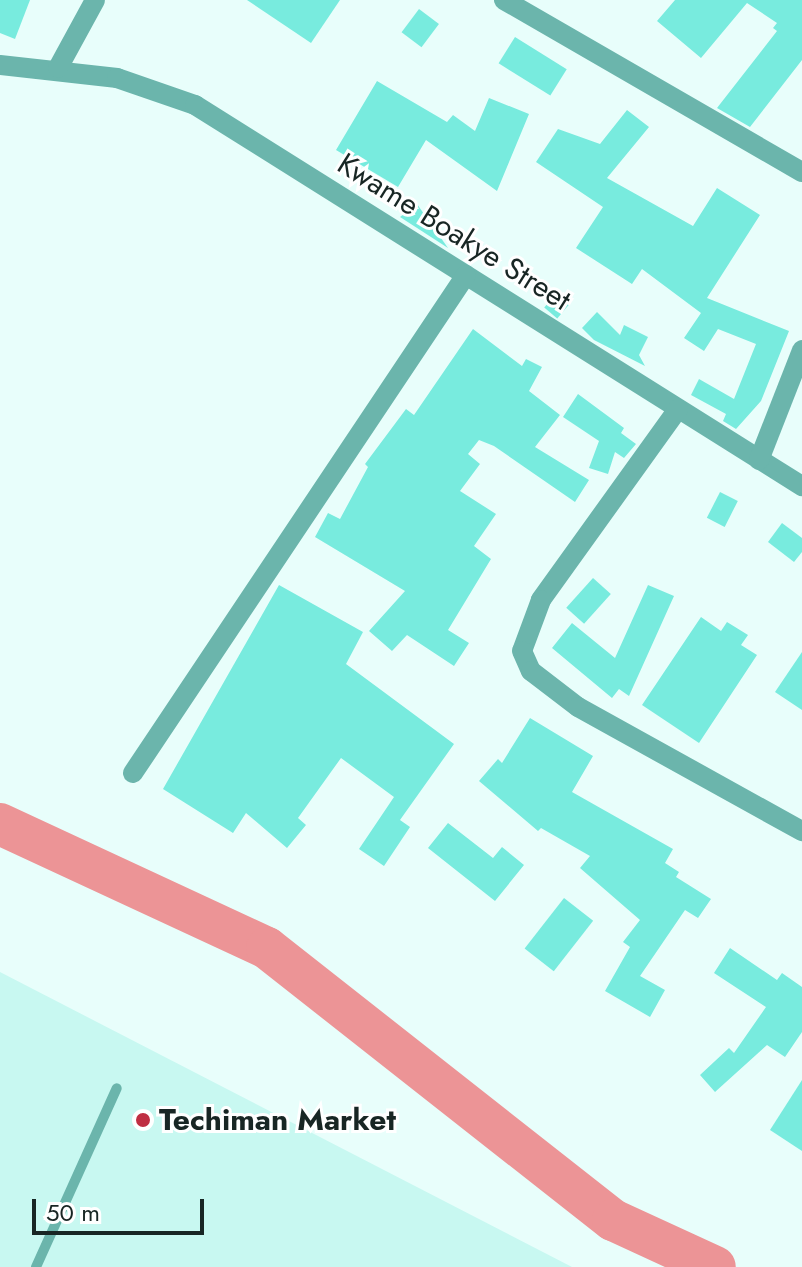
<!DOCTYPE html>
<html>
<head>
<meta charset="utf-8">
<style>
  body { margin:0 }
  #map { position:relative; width:802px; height:1267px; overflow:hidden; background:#e8fefb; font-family:Jost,sans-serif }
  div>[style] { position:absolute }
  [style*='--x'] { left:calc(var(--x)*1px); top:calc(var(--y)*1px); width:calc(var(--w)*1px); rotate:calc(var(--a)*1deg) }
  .built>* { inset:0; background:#c8f8f1 }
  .river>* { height:42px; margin:-21px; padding:0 21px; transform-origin:21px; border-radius:21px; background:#ec9496 }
  .building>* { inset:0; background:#78ebde; transform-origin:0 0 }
  .lane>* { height:10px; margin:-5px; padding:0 5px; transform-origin:5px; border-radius:5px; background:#6bb5ac }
  .street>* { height:20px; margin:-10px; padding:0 10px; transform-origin:10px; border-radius:10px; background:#6bb5ac }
  .dots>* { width:22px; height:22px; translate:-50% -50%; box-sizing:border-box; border:4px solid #fff; border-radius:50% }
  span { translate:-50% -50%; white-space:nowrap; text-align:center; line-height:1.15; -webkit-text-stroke:6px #fff; paint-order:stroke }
  .street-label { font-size:30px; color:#182624 }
  .poi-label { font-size:30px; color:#182624; font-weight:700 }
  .left { translate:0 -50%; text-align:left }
  .scale { position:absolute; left:32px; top:1199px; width:172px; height:36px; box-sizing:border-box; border:4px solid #182624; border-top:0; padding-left:10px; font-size:24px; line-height:28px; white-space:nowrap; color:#182624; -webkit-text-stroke:6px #fff; paint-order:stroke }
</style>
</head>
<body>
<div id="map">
  <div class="built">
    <i style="clip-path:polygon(0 972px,572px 1267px,0 1267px)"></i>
  </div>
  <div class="river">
    <i style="--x:0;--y:824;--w:294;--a:24.9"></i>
    <i style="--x:267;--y:948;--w:440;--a:38.2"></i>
    <i style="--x:613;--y:1220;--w:112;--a:24.7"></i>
  </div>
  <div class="building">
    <i style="clip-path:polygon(0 0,30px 0,15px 39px,0 33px)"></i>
    <i style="clip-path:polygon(247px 0,340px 0,311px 43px)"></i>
    <i style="clip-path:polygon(675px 0,802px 0,802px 60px,750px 127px,717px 108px,777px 31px,773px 28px,777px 23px,747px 3px,701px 58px,657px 21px)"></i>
    <i style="left:419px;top:9px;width:25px;height:29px;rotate:37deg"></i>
    <i style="left:515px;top:37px;width:61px;height:31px;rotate:32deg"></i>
    <i style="clip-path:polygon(377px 81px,447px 122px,453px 115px,475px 131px,489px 98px,529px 114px,497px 191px,426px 140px,398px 187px,336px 150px)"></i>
    <i style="clip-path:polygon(627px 110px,649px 127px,607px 178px,693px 226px,717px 188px,760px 215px,707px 298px,789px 331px,761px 401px,736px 429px,723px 421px,726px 414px,691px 395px,699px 379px,734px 399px,756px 344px,718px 329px,704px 351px,684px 338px,701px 313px,642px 269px,632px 284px,576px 248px,603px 207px,536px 162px,558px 129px,600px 144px)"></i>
    <i style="clip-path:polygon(417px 204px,448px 248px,400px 217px)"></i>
    <i style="left:559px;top:290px;width:17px;height:23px;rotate:40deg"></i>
    <i style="clip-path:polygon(597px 312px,620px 335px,624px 325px,648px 337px,639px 355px,645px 366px,594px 340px,582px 328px)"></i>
    <i style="clip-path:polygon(473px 329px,522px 366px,526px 359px,542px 367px,529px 391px,560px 415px,535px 447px,589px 480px,575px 502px,494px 446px,479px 440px,468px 454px,480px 464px,460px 491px,496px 514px,474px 546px,491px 559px,448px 630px,469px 643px,454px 666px,407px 635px,392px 651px,369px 631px,405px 591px,315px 537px,328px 513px,340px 519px,368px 467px,365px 464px,406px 409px,414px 415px)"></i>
    <i style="clip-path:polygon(578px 394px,624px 428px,621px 433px,636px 444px,624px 458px,615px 452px,608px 474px,589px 468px,599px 441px,563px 417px)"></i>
    <i style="left:720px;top:492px;width:20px;height:29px;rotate:27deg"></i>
    <i style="clip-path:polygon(782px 523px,802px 538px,802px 552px,794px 562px,768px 542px)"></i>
    <i style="left:593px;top:578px;width:24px;height:40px;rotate:42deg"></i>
    <i style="clip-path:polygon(279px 585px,363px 632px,346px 664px,454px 744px,400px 820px,410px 827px,384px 866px,359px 849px,394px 797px,341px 758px,298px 818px,306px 825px,287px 848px,246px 813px,233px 833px,163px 789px)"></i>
    <i style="clip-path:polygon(648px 585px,674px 596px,629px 696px,619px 689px,612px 698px,552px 648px,572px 623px,615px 658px)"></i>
    <i style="clip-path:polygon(701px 617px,721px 631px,727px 622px,748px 635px,741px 645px,757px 655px,699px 743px,642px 705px)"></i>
    <i style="clip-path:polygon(802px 652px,802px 710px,775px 692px)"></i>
    <i style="clip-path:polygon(530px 718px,593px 756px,572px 792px,673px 849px,665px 863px,679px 872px,676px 877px,711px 899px,698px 918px,685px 910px,640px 976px,665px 990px,650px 1017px,605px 991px,630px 947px,623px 942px,640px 920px,580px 868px,590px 856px,541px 828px,538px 831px,479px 781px,498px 759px,502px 763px)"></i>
    <i style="clip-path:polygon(448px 823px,493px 858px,502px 847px,524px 865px,495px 901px,428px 848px)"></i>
    <i style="left:564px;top:898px;width:37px;height:64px;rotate:38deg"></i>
    <i style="clip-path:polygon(730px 948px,777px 980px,782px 973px,802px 987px,802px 1032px,785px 1057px,767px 1045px,715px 1092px,700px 1075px,729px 1048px,734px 1053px,766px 1007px,714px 973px)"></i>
    <i style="clip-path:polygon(802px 1080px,802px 1151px,770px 1130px)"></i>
  </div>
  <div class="lane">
    <i style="--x:36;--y:1267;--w:196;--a:-65.7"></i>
  </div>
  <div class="street">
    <i style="--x:504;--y:0;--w:344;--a:30"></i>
    <i style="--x:0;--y:65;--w:118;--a:6.3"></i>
    <i style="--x:117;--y:78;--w:83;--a:19.1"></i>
    <i style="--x:195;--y:105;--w:717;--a:32.12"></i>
    <i style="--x:58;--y:68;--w:77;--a:-61.4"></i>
    <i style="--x:678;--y:409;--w:235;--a:125.7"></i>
    <i style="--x:541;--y:600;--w:54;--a:110.4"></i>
    <i style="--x:522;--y:651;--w:22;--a:66"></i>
    <i style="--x:531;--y:671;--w:59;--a:37.5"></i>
    <i style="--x:578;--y:707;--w:256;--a:29"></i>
    <i style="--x:759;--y:460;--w:118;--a:-68.6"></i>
    <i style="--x:133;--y:773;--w:599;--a:-56.23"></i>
  </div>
  <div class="dots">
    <i style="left:143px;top:1120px;background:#bf2e42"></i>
  </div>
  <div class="street-label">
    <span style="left:454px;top:232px;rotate:32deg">Kwame Boakye Street</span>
  </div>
  <div class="poi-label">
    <span class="left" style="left:159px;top:1120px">Techiman Market</span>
  </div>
  <div class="scale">50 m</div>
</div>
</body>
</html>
